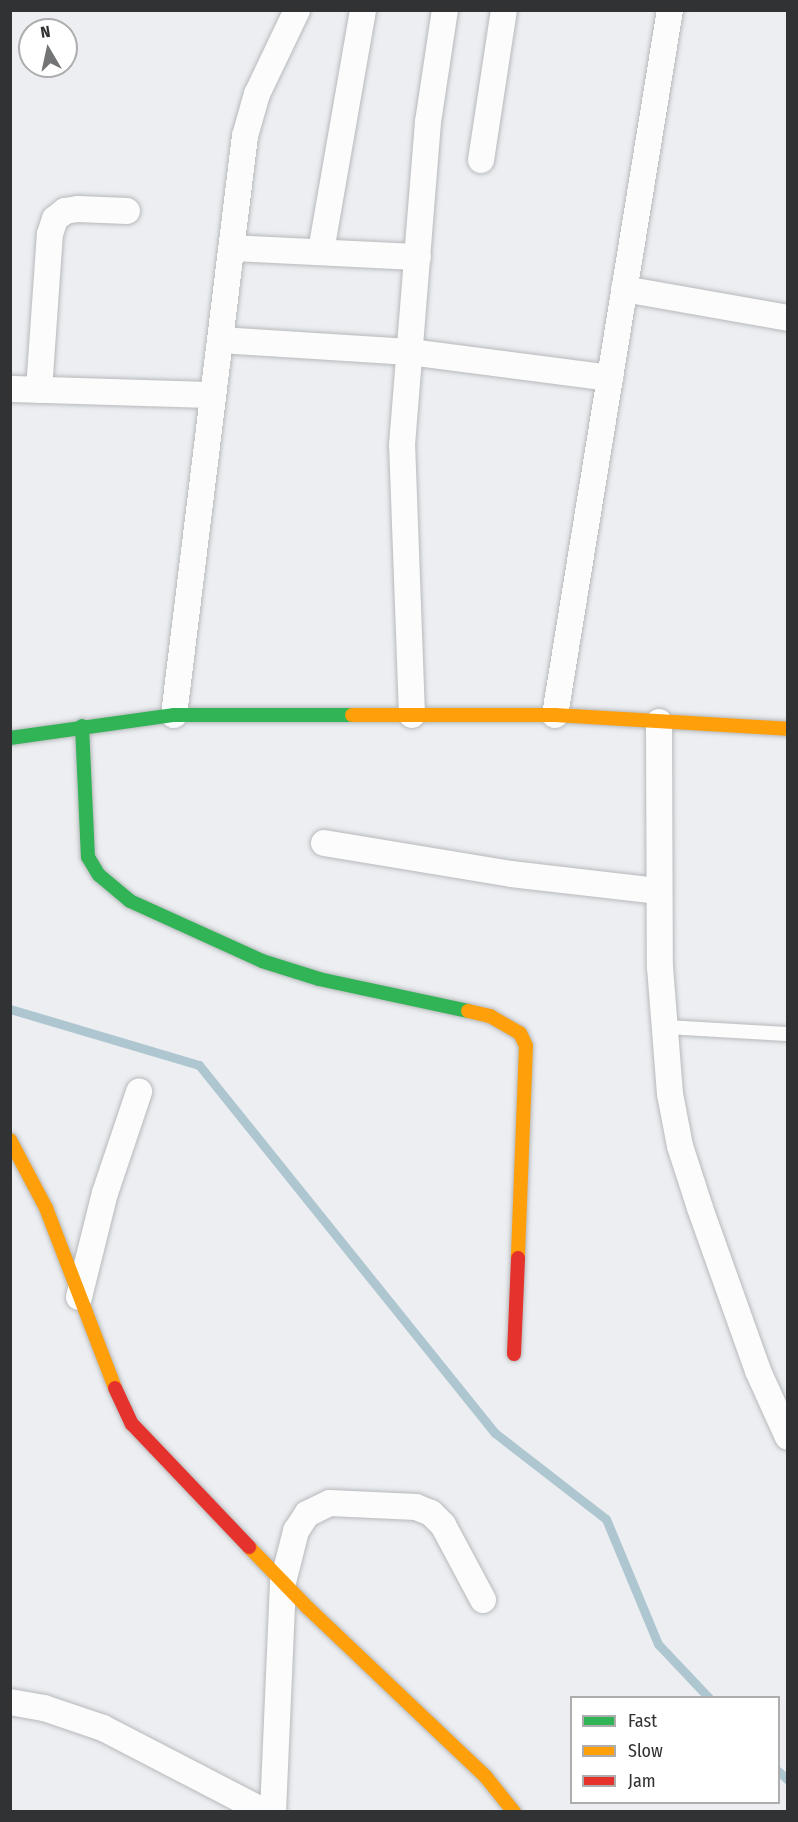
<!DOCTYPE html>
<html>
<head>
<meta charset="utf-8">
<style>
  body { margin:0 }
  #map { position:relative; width:798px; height:1822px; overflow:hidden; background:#eceef1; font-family:"Fira Sans Condensed",sans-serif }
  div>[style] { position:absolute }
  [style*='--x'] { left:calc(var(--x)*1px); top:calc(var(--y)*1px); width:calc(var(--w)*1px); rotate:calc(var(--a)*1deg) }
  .stream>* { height:9px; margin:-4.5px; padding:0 4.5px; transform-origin:4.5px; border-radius:4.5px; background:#aec6d0 }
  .roads { filter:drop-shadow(0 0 2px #b7b9bb) drop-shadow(0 0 2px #b7b9bb) }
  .lane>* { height:14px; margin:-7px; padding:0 7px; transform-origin:7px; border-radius:7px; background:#fcfcfd }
  .street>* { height:26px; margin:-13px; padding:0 13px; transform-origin:13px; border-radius:13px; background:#fcfcfd }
  .fast>* { height:14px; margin:-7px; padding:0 7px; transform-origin:7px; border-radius:7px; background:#30b455 }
  .slow>* { height:14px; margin:-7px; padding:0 7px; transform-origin:7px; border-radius:7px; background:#ff9f0a }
  .jam>* { height:14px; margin:-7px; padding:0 7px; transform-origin:7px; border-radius:7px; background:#e5322d }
  span { translate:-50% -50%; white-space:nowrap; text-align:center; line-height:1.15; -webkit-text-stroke:6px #fff; paint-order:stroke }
  .frame { position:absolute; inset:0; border:12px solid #313234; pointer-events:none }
  .legend { position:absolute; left:570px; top:1696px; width:210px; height:108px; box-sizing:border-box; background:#fff; border:2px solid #adadae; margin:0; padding:8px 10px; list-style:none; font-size:18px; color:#313234 }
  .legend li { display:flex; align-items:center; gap:12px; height:30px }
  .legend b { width:30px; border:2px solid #adadae }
  .north { position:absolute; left:18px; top:18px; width:60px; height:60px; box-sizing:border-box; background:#fff; border:2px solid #adadae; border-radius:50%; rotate:351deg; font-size:16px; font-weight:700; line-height:24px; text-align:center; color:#313234 }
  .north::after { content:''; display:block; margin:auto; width:21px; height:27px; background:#727476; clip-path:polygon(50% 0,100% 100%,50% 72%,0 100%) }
</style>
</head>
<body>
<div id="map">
  <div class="stream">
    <i style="--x:10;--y:1009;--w:197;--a:16.5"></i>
    <i style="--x:199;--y:1065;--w:472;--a:51.2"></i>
    <i style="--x:495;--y:1433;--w:140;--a:37.8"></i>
    <i style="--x:606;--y:1519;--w:135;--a:67.4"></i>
    <i style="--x:658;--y:1644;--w:74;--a:46.6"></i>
    <i style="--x:778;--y:1771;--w:13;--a:42"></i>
  </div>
  <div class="roads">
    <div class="lane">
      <i style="--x:665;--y:1027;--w:123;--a:3.3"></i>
    </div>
    <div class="street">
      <i style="--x:481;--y:160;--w:152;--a:-81.3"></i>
      <i style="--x:232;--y:248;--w:186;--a:2.8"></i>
      <i style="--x:321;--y:251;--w:245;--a:-80.1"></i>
      <i style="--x:624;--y:289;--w:167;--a:10"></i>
      <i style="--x:220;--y:340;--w:190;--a:3.6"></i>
      <i style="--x:410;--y:352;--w:202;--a:7.4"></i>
      <i style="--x:10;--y:389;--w:203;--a:1.7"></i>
      <i style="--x:39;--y:390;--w:156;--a:-86"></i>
      <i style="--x:50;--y:234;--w:16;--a:-72"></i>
      <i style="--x:55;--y:219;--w:13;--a:-39"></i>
      <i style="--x:65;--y:211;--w:13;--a:-9"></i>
      <i style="--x:78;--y:209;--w:49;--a:2.3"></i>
      <i style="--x:174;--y:715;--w:583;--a:-83.01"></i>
      <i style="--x:245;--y:136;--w:44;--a:-74.1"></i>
      <i style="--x:257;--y:94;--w:93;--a:-64.5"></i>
      <i style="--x:412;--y:715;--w:270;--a:-92.1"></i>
      <i style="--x:402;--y:445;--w:324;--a:-85.4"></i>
      <i style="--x:428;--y:122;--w:113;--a:-81.4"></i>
      <i style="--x:555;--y:715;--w:714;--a:-80.74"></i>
      <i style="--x:659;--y:722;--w:245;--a:89.8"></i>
      <i style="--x:660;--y:967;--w:127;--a:85.5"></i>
      <i style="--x:670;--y:1094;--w:53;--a:79.1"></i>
      <i style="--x:680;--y:1146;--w:65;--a:72.1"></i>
      <i style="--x:700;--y:1208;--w:173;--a:70.4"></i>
      <i style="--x:758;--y:1371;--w:72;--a:65.6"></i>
      <i style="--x:324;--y:843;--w:190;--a:9.4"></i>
      <i style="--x:511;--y:874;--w:149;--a:6.6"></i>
      <i style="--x:79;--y:1297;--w:107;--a:-76"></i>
      <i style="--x:105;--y:1193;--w:107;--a:-71.4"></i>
      <i style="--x:10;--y:1702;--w:35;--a:10"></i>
      <i style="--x:44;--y:1708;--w:62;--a:18.7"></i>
      <i style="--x:103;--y:1728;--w:182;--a:27.4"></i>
      <i style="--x:273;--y:1812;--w:230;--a:-87.5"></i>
      <i style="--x:283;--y:1582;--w:53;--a:-75.7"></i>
      <i style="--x:296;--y:1531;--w:20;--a:-57"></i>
      <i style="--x:307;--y:1514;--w:25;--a:-26"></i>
      <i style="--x:330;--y:1503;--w:86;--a:2.7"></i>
      <i style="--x:416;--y:1507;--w:16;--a:22"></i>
      <i style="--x:431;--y:1513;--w:17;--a:45"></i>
      <i style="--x:443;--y:1525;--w:85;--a:61.9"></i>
    </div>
    <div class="fast">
      <i style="--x:82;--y:726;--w:131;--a:87.4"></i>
      <i style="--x:88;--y:857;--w:21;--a:59"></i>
      <i style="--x:99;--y:875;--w:40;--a:40"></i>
      <i style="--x:130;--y:901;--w:145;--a:24.4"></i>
      <i style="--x:262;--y:961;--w:60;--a:17.5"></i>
      <i style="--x:319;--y:979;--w:152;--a:12.1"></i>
      <i style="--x:10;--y:738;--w:166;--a:-8"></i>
      <i style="--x:174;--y:715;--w:178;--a:0"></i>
    </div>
    <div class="slow">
      <i style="--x:352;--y:715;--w:203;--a:0"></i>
      <i style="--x:555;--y:715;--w:233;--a:3.4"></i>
      <i style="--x:468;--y:1011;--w:23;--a:13"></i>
      <i style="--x:490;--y:1016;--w:34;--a:30"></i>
      <i style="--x:520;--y:1033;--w:14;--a:65"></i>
      <i style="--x:526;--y:1046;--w:212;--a:92.2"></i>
      <i style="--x:10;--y:1140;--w:77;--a:62.1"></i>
      <i style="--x:46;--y:1208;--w:193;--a:69"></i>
      <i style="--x:249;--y:1547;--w:85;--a:46"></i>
      <i style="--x:308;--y:1608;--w:245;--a:43.5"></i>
      <i style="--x:486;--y:1777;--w:45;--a:51.3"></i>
    </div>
    <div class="jam">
      <i style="--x:514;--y:1354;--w:96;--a:-87.6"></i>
      <i style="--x:115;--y:1388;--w:40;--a:65"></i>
      <i style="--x:132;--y:1424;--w:170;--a:46.4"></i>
    </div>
  </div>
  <div class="frame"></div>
  <ul class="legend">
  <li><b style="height:8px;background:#30b455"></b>Fast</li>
  <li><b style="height:8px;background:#ff9f0a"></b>Slow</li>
  <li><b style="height:8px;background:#e5322d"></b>Jam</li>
  </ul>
  <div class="north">N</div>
</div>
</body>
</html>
